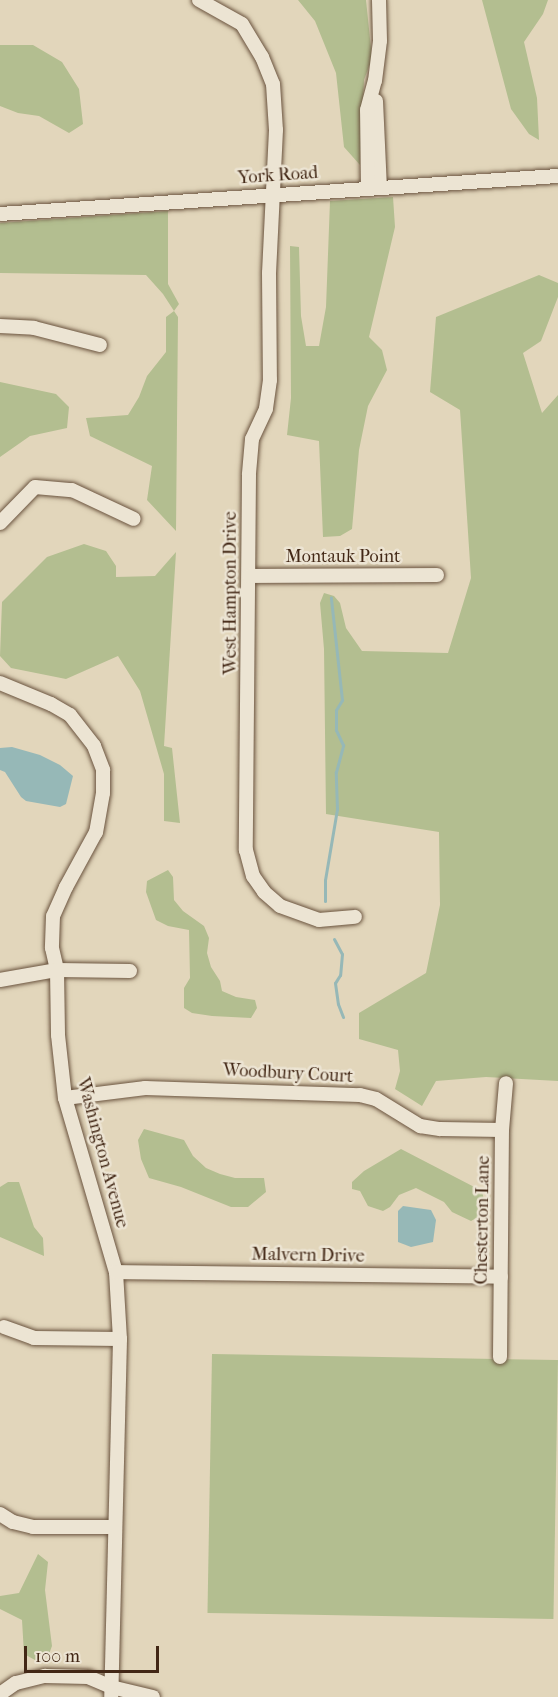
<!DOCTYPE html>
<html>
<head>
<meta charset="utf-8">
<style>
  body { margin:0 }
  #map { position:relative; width:558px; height:1697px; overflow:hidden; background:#e2d6bb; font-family:"IM FELL French Canon",serif }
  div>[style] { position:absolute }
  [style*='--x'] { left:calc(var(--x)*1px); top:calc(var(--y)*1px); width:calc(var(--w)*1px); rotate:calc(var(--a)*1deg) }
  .green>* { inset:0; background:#b3be90; transform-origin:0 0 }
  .water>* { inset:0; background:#96b8b7 }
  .stream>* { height:3px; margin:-1.5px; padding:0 1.5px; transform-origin:1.5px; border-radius:1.5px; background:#96b8b7 }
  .roads { filter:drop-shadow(0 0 2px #6a533e) drop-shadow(0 0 2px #6a533e) }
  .minor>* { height:14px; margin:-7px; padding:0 7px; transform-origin:7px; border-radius:7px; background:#ece4d3 }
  span { translate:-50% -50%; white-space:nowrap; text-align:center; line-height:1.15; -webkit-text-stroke:5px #ece4d3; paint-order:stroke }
  .street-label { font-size:18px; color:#422715 }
  .scale { position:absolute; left:24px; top:1646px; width:135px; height:27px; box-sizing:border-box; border:3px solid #422715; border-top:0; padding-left:8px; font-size:18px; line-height:21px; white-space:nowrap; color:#422715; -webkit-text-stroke:4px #ece4d3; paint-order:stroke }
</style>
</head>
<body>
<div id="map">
  <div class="green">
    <i style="clip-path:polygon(298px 0,366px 0,372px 58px,364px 80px,360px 165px,344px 147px,336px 73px,315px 21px)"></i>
    <i style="clip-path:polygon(482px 0,548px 0,543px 14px,524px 42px,537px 98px,539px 140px,529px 134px,511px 109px)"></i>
    <i style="clip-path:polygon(0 45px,33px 45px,62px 62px,79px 89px,83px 124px,69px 133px,39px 116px,18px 113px,0 106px)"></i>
    <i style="clip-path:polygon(393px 197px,395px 227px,369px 337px,382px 350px,387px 370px,368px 406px,359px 450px,352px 529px,340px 536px,323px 537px,319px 441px,287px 435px,291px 398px,290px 246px,299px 247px,301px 316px,306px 346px,319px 346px,326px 307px,330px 201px)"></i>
    <i style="clip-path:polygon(168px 211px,168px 284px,179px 304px,174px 311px,178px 317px,176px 531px,147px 500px,152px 466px,90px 436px,86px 418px,128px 415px,139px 397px,147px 376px,166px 352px,166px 317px,174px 311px,163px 294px,146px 275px,0 273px,0 223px)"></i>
    <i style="clip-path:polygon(539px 275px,558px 283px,558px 297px,541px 341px,523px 353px,542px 413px,558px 395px,558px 1081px,486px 1077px,436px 1081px,422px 1106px,395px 1089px,400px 1071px,398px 1050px,359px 1039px,359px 1013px,426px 973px,440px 905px,439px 832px,326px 814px,324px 649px,320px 603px,324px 593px,334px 596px,340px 603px,346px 628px,362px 651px,448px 653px,471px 578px,460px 410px,430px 392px,436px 317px)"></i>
    <i style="clip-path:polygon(0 382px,56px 394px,69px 407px,67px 428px,30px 436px,0 457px)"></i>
    <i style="clip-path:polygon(84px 544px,106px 551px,116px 566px,116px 577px,155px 576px,176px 552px,164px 746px,172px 748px,180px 823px,164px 821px,164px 774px,140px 691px,118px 656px,66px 679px,11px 668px,0 656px,2px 602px,47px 557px)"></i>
    <i style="clip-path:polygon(168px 870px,173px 877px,174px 900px,183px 911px,204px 926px,209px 938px,207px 953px,211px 967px,220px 981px,222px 991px,236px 997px,255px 1000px,257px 1008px,251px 1018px,212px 1016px,192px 1013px,184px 1008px,184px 988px,190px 978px,189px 930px,168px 926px,156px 920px,146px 892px,147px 881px)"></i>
    <i style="clip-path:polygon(144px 1129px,184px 1140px,193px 1156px,206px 1168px,220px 1174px,235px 1178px,264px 1178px,266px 1192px,248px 1207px,231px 1207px,181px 1187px,149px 1178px,141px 1159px,138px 1140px)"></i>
    <i style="clip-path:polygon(401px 1149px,482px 1191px,485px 1205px,482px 1215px,471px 1221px,452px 1212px,444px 1202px,416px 1188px,399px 1195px,390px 1207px,383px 1211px,368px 1206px,360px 1191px,352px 1189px,352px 1182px,364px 1171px)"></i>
    <i style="clip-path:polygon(8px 1182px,19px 1182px,34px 1227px,43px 1238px,44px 1256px,0 1237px,0 1187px)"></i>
    <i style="left:212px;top:1354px;width:346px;height:259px;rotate:1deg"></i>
    <i style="clip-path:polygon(38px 1554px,48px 1562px,45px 1590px,52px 1646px,49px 1654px,35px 1660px,24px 1654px,22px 1620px,0 1609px,0 1596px,19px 1593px)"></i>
  </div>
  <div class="water">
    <i style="clip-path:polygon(12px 747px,40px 755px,60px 765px,73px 776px,66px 804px,60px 807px,26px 801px,21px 797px,5px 772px,0 770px,0 748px)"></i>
    <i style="clip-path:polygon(403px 1206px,431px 1210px,436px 1220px,433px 1242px,411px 1247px,398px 1242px,398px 1211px)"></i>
  </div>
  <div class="stream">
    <i style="--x:325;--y:901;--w:21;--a:-90"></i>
    <i style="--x:325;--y:880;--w:72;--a:-80.4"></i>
    <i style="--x:337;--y:809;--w:37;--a:-92"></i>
    <i style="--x:336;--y:772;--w:28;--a:-75"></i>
    <i style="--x:343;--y:745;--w:17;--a:-115"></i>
    <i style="--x:336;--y:730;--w:20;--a:-90"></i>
    <i style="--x:336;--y:710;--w:12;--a:-59"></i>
    <i style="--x:342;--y:700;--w:103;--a:-96.2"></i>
    <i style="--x:334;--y:939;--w:17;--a:62"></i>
    <i style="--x:342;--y:954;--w:21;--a:95"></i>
    <i style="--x:340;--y:975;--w:9;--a:122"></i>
    <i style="--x:335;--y:983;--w:21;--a:82"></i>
    <i style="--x:338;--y:1004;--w:14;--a:69"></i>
  </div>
  <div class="roads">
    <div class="minor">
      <i style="--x:199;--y:0;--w:49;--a:29.2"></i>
      <i style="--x:242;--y:24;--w:39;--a:59"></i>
      <i style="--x:262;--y:57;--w:29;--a:68"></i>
      <i style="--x:273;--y:84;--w:46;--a:86.3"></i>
      <i style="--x:276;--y:130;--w:143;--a:92.8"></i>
      <i style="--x:269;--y:273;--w:107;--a:89.5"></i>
      <i style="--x:270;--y:380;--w:29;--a:98"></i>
      <i style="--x:266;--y:409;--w:33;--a:115"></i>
      <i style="--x:252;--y:439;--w:36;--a:95"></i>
      <i style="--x:249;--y:475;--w:375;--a:90.5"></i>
      <i style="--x:246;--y:850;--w:27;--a:75"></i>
      <i style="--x:253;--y:876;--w:19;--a:55"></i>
      <i style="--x:264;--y:892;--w:21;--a:41"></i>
      <i style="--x:280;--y:906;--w:41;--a:19.7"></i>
      <i style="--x:319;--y:920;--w:36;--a:-5"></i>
      <i style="--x:376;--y:101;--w:87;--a:87.4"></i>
      <i style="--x:368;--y:189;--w:79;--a:-90.7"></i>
      <i style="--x:367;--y:110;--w:30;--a:-75"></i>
      <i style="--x:375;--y:81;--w:40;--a:-82.9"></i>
      <i style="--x:380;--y:41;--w:41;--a:-91.4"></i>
      <i style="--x:0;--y:214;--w:559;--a:-3.9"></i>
      <i style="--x:0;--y:326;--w:34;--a:3"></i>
      <i style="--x:34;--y:328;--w:68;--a:14.4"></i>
      <i style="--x:0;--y:523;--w:50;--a:-45.8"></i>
      <i style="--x:35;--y:487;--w:37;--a:5"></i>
      <i style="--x:72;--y:490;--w:68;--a:25.1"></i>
      <i style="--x:249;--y:576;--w:188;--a:-0.3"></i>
      <i style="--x:0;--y:683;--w:55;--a:22.4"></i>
      <i style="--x:51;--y:704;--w:22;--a:30"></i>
      <i style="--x:70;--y:715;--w:39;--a:52"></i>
      <i style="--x:94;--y:746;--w:26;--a:69"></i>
      <i style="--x:103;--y:770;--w:23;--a:90"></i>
      <i style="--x:103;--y:793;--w:40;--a:100"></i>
      <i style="--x:96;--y:832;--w:63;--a:118.6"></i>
      <i style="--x:66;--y:887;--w:32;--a:114"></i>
      <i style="--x:53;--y:916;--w:32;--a:92"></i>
      <i style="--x:52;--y:948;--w:23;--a:77"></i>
      <i style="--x:57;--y:970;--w:65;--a:89.1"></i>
      <i style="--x:58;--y:1035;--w:63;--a:83.7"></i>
      <i style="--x:65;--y:1098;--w:181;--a:73.7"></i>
      <i style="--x:116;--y:1272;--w:67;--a:86.6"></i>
      <i style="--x:120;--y:1339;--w:358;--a:91.4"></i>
      <i style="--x:0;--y:980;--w:58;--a:-10"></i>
      <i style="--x:57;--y:970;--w:73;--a:0.8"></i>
      <i style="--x:65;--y:1098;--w:81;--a:-7.1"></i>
      <i style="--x:145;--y:1088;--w:215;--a:1.9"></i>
      <i style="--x:360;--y:1095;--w:16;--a:14"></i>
      <i style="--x:376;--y:1099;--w:52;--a:31.5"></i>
      <i style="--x:420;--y:1126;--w:20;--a:9"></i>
      <i style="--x:440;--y:1129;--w:62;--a:0.9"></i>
      <i style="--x:116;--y:1272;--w:385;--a:0.7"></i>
      <i style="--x:4;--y:1327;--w:32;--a:20"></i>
      <i style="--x:34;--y:1338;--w:86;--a:0.7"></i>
      <i style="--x:500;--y:1357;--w:227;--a:-89.5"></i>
      <i style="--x:502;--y:1130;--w:47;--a:-85.1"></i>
      <i style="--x:0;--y:1514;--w:15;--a:32"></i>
      <i style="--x:13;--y:1522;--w:21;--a:14"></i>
      <i style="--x:33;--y:1527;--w:81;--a:0"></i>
      <i style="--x:0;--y:1694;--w:19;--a:-35"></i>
      <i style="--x:16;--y:1683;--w:30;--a:-14"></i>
      <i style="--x:45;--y:1676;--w:43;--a:1.3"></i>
      <i style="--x:88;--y:1677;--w:25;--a:23"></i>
      <i style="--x:111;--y:1687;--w:43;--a:13.4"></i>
    </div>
  </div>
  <div class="street-label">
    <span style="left:278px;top:176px;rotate:-4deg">York Road</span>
    <span style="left:343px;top:557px">Montauk Point</span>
    <span style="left:231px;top:593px;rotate:-90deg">West Hampton Drive</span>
    <span style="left:288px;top:1074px;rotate:3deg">Woodbury Court</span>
    <span style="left:102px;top:1153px;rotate:75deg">Washington Avenue</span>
    <span style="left:483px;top:1220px;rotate:-89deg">Chesterton Lane</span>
    <span style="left:308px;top:1256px;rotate:1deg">Malvern Drive</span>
  </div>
  <div class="scale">100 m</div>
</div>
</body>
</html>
